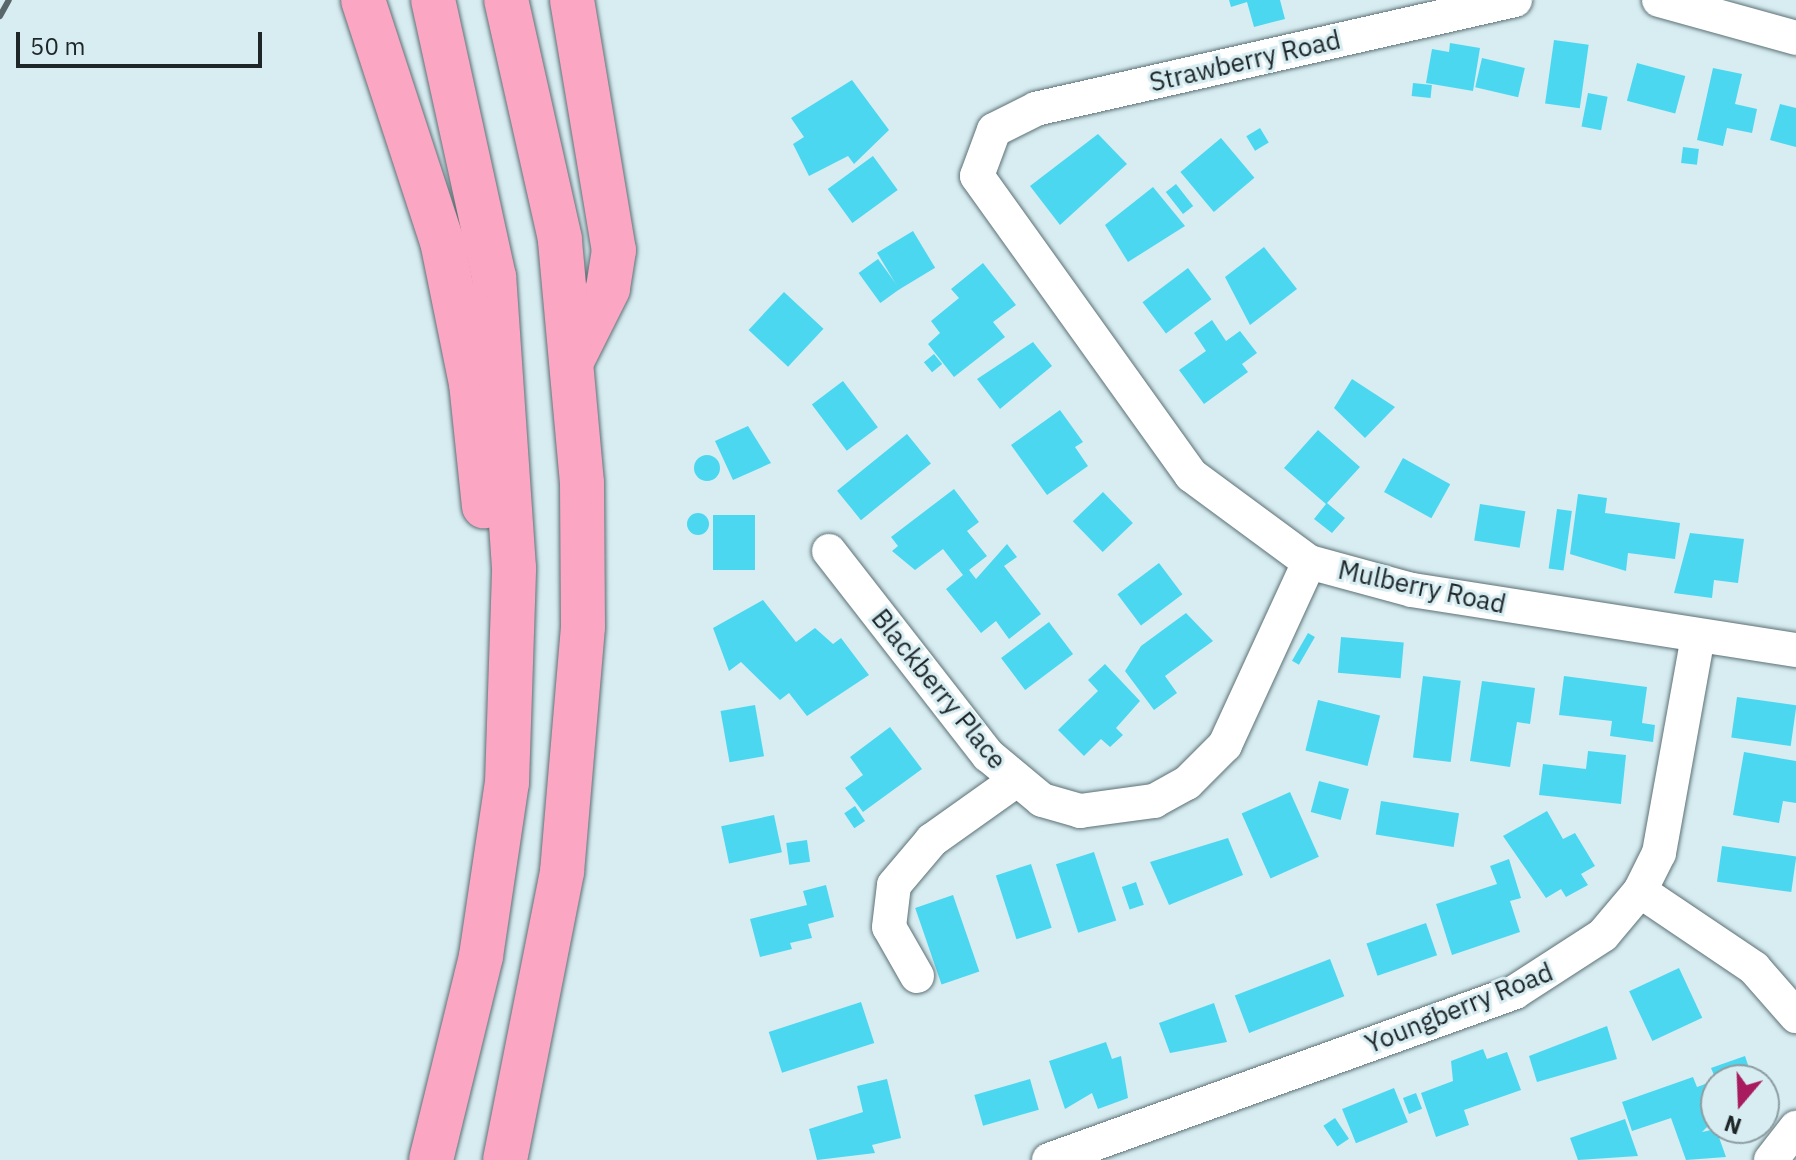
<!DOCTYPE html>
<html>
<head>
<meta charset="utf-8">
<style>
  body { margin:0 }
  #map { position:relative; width:1796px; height:1160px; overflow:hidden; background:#d7edf2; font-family:"IBM Plex Sans",sans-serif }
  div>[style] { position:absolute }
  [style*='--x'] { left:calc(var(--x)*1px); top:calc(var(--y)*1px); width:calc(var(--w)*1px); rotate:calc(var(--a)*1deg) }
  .building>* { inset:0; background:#4cd7f0; transform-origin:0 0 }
  .round { border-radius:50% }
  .roads { filter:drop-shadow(0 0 2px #5d7175) drop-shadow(0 0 2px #5d7175) }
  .minor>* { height:34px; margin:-17px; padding:0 17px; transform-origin:17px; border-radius:17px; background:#fff }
  .highway>* { height:44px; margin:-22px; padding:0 22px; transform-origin:22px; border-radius:22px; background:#fba6c2 }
  .rail>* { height:6px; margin:-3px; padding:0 3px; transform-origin:3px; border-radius:3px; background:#5a676a }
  span { translate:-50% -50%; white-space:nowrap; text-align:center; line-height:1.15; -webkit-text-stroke:6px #d7edf2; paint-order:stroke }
  .street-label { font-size:26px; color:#1e2628 }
  .north { position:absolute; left:1700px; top:1064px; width:80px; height:80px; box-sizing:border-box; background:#d7edf2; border:2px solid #8d9da1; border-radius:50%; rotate:199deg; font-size:22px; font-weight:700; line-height:32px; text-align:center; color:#1e2628 }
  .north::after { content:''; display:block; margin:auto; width:28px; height:36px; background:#a81b5e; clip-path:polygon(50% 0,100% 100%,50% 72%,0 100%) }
  .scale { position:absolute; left:16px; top:32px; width:246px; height:36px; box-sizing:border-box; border:4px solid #1e2628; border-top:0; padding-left:10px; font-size:24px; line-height:28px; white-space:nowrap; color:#1e2628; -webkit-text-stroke:6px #d7edf2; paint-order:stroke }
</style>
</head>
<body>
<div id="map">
  <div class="building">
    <i style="clip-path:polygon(1229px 0,1280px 0,1285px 19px,1254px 27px,1247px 2px,1231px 7px)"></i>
    <i style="left:1554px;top:40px;width:35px;height:64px;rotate:8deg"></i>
    <i style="clip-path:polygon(1450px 43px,1480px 48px,1473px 91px,1426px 83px,1432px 49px,1449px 52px)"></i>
    <i style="left:1482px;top:58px;width:44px;height:30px;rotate:13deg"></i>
    <i style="left:1637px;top:63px;width:50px;height:39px;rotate:15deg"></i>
    <i style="clip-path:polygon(1713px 68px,1742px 74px,1735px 104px,1757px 109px,1752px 133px,1727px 128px,1723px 146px,1697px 140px)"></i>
    <i style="clip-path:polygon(852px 80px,889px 130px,854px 164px,848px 156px,809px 176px,793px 144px,804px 137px,791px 118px)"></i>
    <i style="left:1413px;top:83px;width:19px;height:13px;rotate:6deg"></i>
    <i style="left:1588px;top:93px;width:20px;height:34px;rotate:11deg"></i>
    <i style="clip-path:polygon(1780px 104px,1796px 108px,1796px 147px,1770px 140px)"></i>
    <i style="left:1260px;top:128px;width:17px;height:16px;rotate:59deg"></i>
    <i style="clip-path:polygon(1098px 134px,1127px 164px,1060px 225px,1030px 186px)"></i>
    <i style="left:1221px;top:138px;width:52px;height:53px;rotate:50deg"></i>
    <i style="left:1683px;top:147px;width:16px;height:16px;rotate:7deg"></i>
    <i style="left:873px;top:156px;width:42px;height:56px;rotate:54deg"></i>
    <i style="left:1176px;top:184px;width:28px;height:13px;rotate:52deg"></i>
    <i style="clip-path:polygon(1153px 187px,1185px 226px,1128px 262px,1105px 225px)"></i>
    <i style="left:913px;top:231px;width:43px;height:42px;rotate:59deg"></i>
    <i style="clip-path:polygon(1264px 247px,1297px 289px,1250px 325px,1225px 277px)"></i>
    <i style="left:878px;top:259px;width:37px;height:24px;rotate:54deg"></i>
    <i style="clip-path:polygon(983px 263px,1016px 305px,993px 322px,1005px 337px,954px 377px,928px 344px,940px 333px,931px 321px,959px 298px,951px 289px)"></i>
    <i style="left:1188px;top:268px;width:39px;height:57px;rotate:53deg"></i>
    <i style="left:784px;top:292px;width:54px;height:52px;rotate:43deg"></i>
    <i style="clip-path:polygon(1212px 320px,1226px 341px,1240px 331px,1257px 353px,1242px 364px,1248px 372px,1204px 404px,1179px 370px,1206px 351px,1194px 333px)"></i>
    <i style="clip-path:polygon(1033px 342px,1052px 366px,1000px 409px,977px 379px)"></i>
    <i style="left:934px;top:354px;width:13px;height:13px;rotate:51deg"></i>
    <i style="clip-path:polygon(1352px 379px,1395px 407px,1365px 438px,1334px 408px)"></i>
    <i style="left:843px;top:381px;width:58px;height:39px;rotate:53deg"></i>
    <i style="clip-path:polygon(1060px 410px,1083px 442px,1075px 447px,1088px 466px,1047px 495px,1011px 445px)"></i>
    <i style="clip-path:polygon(748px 426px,771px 463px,733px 480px,715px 441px)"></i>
    <i style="clip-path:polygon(1318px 430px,1360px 467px,1327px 503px,1345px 518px,1332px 533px,1314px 519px,1326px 504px,1284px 468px)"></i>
    <i style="left:907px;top:434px;width:38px;height:90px;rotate:51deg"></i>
    <i class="round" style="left:694px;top:455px;width:26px;height:26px"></i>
    <i style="left:1403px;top:458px;width:54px;height:39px;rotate:29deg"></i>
    <i style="clip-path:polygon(954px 489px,979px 522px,967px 531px,987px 556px,969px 570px,976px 579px,1007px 544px,1017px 557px,1004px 566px,1041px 614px,1009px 639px,996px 621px,981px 633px,946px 589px,963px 575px,943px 549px,915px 570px,892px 551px,898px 546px,891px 537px)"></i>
    <i style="left:1103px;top:492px;width:43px;height:42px;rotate:46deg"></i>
    <i style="clip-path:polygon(1578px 494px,1607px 498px,1605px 513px,1680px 523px,1675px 559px,1628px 553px,1626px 571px,1570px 554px)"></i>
    <i style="left:1480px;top:504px;width:46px;height:37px;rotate:9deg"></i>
    <i style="left:1557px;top:509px;width:15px;height:60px;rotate:8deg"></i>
    <i class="round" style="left:687px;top:513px;width:22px;height:22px"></i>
    <i style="left:713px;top:515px;width:42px;height:55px"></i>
    <i style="clip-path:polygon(1690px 533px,1744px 539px,1738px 583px,1714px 580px,1712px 598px,1674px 593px)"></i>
    <i style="left:1159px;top:563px;width:39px;height:52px;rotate:53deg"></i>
    <i style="clip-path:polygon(763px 600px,796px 642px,815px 628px,833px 644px,841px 638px,869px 675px,807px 716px,789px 693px,780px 700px,741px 662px,729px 671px,713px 628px)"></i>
    <i style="clip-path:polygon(1186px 613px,1213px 641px,1165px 676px,1177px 693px,1154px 710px,1125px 671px,1141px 646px)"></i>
    <i style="left:1049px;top:622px;width:40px;height:60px;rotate:53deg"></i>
    <i style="left:1308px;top:633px;width:8px;height:32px;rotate:30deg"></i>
    <i style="left:1341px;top:637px;width:63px;height:36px;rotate:5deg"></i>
    <i style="clip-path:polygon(1105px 664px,1140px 701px,1116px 728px,1123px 735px,1110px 747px,1101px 739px,1084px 756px,1058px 730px,1098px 691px,1088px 680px)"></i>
    <i style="left:1423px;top:676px;width:38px;height:82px;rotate:7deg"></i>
    <i style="clip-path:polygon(1564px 676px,1647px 687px,1642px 723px,1655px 725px,1653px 742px,1610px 736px,1612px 721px,1559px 715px)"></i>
    <i style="clip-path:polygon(1482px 681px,1535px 688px,1530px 724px,1517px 722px,1510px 767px,1470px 761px)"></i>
    <i style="left:1737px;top:697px;width:60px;height:41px;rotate:8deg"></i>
    <i style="left:1318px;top:700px;width:64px;height:52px;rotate:14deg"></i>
    <i style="left:755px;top:705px;width:52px;height:35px;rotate:80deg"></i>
    <i style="clip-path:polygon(890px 727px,922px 769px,863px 812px,845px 788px,863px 775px,850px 757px)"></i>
    <i style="clip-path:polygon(1588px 751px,1626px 755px,1621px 804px,1539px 795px,1543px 764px,1586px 769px)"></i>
    <i style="clip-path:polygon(1744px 752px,1796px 761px,1796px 803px,1783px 801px,1779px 823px,1733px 815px)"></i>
    <i style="left:1319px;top:781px;width:31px;height:32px;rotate:15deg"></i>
    <i style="left:1290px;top:792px;width:71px;height:53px;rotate:66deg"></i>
    <i style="left:1381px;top:801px;width:79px;height:34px;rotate:9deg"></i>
    <i style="left:855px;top:806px;width:18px;height:13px;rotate:56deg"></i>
    <i style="clip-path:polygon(1547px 811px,1563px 839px,1575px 833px,1595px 866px,1581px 874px,1588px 885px,1566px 897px,1561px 889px,1546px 898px,1503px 836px)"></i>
    <i style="left:774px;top:815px;width:38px;height:54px;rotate:78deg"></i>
    <i style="clip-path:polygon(1228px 838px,1243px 875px,1169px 905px,1150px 862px)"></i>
    <i style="left:807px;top:840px;width:22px;height:21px;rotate:82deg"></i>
    <i style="left:1722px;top:846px;width:75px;height:36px;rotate:8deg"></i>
    <i style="left:1094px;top:852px;width:72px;height:40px;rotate:72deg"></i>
    <i style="clip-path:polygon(1509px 859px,1521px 898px,1510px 901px,1520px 932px,1452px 955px,1436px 904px,1497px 884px,1490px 866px)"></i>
    <i style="left:1031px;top:864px;width:67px;height:37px;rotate:72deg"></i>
    <i style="left:1136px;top:882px;width:24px;height:15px;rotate:71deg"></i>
    <i style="clip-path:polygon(826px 885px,834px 917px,808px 924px,812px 938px,790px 943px,792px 949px,760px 957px,750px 919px,807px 905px,803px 891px)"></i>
    <i style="left:953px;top:895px;width:81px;height:40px;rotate:71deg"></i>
    <i style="left:1426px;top:923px;width:34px;height:63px;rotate:71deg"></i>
    <i style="left:1330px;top:959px;width:40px;height:102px;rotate:69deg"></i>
    <i style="left:1679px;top:968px;width:55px;height:55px;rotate:65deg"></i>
    <i style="left:861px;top:1002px;width:43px;height:97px;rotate:72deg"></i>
    <i style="clip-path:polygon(1214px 1003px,1227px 1042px,1170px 1053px,1159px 1023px)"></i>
    <i style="clip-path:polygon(1607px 1026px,1617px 1059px,1537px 1082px,1529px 1056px)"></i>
    <i style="clip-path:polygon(1106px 1042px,1112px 1059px,1121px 1056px,1128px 1098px,1098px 1109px,1092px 1093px,1065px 1109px,1049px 1061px)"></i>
    <i style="clip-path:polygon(1483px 1049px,1487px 1059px,1507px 1052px,1521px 1090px,1464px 1110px,1469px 1125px,1436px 1137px,1421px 1093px,1453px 1081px,1451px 1061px)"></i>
    <i style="clip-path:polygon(1745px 1056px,1753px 1080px,1716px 1080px,1711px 1068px)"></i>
    <i style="clip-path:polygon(1693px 1077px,1697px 1087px,1716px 1080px,1716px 1118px,1702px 1132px,1716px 1129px,1726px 1157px,1686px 1160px,1671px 1118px,1632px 1131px,1622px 1102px)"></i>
    <i style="clip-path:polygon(887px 1079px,901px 1138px,872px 1145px,875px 1153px,817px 1160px,809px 1129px,863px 1112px,857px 1086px)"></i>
    <i style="left:1030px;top:1079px;width:32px;height:58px;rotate:74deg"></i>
    <i style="left:1394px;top:1088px;width:37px;height:56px;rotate:68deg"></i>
    <i style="left:1416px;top:1093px;width:17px;height:14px;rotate:69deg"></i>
    <i style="left:1335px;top:1118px;width:25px;height:14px;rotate:56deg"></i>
    <i style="clip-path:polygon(1625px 1119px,1638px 1156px,1578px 1160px,1570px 1138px)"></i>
  </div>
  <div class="roads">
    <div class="minor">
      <i style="--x:1515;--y:0;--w:491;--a:167.2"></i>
      <i style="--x:1036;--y:109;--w:47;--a:153.4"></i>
      <i style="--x:994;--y:130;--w:49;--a:110.3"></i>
      <i style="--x:977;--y:176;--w:368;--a:54.4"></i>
      <i style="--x:1191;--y:475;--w:147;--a:36.4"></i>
      <i style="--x:1309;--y:562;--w:107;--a:15.2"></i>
      <i style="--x:1412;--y:590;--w:389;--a:8.9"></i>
      <i style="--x:1659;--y:0;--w:142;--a:15.5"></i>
      <i style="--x:829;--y:551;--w:259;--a:52.1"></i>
      <i style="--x:988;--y:755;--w:70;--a:39.8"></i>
      <i style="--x:1042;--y:800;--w:40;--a:16"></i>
      <i style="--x:1080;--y:811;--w:75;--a:-7.7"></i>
      <i style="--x:1154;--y:801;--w:38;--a:-29"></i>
      <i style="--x:1187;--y:783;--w:54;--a:-45"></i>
      <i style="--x:1225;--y:745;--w:201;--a:-65.3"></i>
      <i style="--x:1640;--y:891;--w:138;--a:34"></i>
      <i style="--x:1754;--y:968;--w:64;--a:48.8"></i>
      <i style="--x:917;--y:976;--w:56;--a:-119.7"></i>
      <i style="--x:889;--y:927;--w:42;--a:-83.2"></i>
      <i style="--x:894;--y:885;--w:59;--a:-49.8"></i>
      <i style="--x:932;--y:840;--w:102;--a:-35.4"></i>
      <i style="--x:1049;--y:1160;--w:495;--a:-19.8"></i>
      <i style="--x:1515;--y:992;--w:105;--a:-32.9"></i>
      <i style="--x:1603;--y:935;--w:57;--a:-49.9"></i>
      <i style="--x:1640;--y:891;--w:42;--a:-63.4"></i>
      <i style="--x:1659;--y:853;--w:220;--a:-79.8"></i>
      <i style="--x:1771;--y:1160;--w:41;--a:-52"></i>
    </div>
    <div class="highway">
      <i style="--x:363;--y:0;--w:254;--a:71.9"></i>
      <i style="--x:442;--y:241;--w:145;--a:78.5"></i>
      <i style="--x:471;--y:383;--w:124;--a:84"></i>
      <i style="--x:572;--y:0;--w:254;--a:80.5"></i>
      <i style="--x:614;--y:250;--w:39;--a:99"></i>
      <i style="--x:608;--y:289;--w:78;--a:116.6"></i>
      <i style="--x:431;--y:1160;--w:210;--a:-76.2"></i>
      <i style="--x:481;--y:956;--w:175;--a:-81.5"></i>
      <i style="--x:507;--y:783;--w:215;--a:-88.1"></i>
      <i style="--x:514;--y:568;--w:292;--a:-93.9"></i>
      <i style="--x:494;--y:277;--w:284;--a:-102.4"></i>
      <i style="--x:505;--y:1160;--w:294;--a:-78.8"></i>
      <i style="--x:562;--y:872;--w:246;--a:-85.1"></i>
      <i style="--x:583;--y:627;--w:144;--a:-90.4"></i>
      <i style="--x:582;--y:483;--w:245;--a:-95.2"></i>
      <i style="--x:560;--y:239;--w:245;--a:-102.7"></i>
    </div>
  </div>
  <div class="rail">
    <i style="--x:0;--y:16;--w:18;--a:-61"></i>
  </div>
  <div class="street-label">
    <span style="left:1245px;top:61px;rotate:-13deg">Strawberry Road</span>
    <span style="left:1422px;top:587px;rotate:12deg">Mulberry Road</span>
    <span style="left:939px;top:689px;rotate:51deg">Blackberry Place</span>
    <span style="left:1459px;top:1008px;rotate:-22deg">Youngberry Road</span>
  </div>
  <div class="north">N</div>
  <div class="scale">50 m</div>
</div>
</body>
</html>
